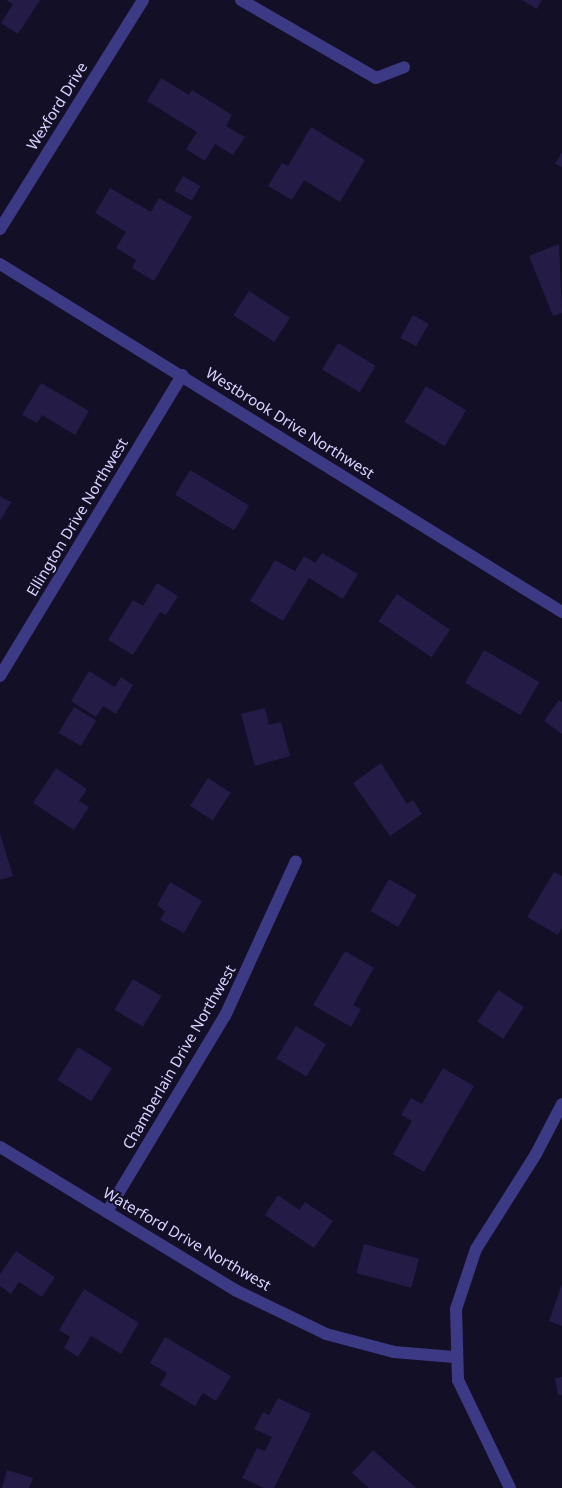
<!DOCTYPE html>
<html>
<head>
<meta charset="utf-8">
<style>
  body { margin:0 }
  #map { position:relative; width:562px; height:1488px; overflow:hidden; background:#130f26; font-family:"Noto Sans",sans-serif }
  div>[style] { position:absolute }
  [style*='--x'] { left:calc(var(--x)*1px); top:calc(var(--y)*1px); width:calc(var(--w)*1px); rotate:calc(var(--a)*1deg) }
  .building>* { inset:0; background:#241b47; transform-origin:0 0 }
  .minor>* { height:12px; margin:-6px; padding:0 6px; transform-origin:6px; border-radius:6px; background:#3d3a85 }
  span { translate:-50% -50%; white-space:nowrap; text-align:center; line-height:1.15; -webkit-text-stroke:4px #130f26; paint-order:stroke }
  .street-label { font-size:15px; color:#d9d4ff }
</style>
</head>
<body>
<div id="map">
  <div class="building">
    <i style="clip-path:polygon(6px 0,40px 0,18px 34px,1px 23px,13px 4px)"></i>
    <i style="clip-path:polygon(522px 0,542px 0,537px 9px)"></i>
    <i style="clip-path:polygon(161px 78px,189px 95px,192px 90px,232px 115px,226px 126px,245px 137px,233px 155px,215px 144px,205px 161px,186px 149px,197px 132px,147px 101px)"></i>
    <i style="clip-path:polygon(311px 127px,365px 160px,340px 202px,304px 180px,292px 200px,268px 186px,282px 163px,288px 166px)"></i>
    <i style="clip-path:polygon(562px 152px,562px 167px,555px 164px)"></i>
    <i style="left:183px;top:176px;width:20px;height:17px;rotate:30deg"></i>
    <i style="clip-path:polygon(110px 188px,151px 212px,159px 198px,192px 217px,154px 281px,132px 268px,136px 260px,116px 248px,126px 232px,95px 213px)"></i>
    <i style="clip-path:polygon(559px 244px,562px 313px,553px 316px,529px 256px)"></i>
    <i style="left:249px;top:291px;width:49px;height:29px;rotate:33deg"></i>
    <i style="left:413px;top:315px;width:18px;height:26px;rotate:29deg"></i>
    <i style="left:338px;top:343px;width:44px;height:31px;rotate:31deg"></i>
    <i style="clip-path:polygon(41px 383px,89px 411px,75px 435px,42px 415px,37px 423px,22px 415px)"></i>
    <i style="left:426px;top:386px;width:47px;height:42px;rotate:31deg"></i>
    <i style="left:190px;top:470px;width:69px;height:29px;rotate:31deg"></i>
    <i style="clip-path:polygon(0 496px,11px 502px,0 521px)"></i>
    <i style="clip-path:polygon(322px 553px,358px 574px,343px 599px,309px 578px,283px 621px,250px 601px,275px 560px,295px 571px,304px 556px,315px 563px)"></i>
    <i style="clip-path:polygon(157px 583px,178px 596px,166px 615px,160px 612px,133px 655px,108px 640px,133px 600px,143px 606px)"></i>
    <i style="left:397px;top:594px;width:64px;height:33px;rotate:34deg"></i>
    <i style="left:484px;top:650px;width:64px;height:38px;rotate:30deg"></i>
    <i style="clip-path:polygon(89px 671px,115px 687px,121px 677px,133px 685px,116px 714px,103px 706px,96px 717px,71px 701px)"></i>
    <i style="clip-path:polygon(559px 700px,562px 702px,562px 734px,544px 721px)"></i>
    <i style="left:74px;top:707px;width:26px;height:30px;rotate:31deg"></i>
    <i style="clip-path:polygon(265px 708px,269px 725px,281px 722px,290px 756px,255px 766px,241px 714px)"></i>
    <i style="clip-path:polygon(381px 763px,407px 804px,413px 800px,422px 814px,390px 836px,353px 783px)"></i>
    <i style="clip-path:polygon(56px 768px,87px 789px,79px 801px,89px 807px,74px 830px,33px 803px)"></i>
    <i style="left:208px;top:778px;width:27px;height:33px;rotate:33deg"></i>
    <i style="clip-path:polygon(0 833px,13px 876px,0 880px)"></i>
    <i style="clip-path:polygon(554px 872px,562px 876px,562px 928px,558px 935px,527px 917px)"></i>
    <i style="left:389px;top:879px;width:32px;height:37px;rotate:30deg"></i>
    <i style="clip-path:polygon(170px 882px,202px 901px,184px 933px,160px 920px,165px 911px,157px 905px)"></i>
    <i style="clip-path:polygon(345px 951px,374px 968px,353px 1005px,361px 1009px,351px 1027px,313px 1005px)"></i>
    <i style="left:133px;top:979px;width:33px;height:36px;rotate:31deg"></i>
    <i style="left:498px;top:990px;width:31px;height:38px;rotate:33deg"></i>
    <i style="left:296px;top:1026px;width:35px;height:38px;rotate:31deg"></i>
    <i style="left:78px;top:1047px;width:40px;height:39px;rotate:32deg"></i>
    <i style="clip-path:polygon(443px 1068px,474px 1086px,424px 1172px,393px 1154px,412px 1121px,401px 1115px,411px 1098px,422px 1104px)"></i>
    <i style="clip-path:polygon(278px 1195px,299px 1210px,305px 1202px,333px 1221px,314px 1248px,265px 1215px)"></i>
    <i style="left:364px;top:1244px;width:57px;height:30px;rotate:15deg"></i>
    <i style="clip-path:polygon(16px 1251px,55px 1277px,42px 1297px,19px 1282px,11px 1294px,0 1286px,0 1274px)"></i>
    <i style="clip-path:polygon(562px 1284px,562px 1326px,549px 1321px)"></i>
    <i style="clip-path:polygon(84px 1289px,139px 1323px,121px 1354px,91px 1336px,78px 1357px,64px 1348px,70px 1337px,59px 1330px)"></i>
    <i style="clip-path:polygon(165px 1337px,231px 1376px,216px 1401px,203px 1393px,195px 1406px,160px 1385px,167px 1373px,150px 1363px)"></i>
    <i style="clip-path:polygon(562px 1377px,562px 1395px,558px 1395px,555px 1378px)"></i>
    <i style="clip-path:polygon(278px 1398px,311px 1414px,274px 1488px,264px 1488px,242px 1478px,257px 1448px,265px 1451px,272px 1437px,254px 1429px,263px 1412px,269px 1415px)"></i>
    <i style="clip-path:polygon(373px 1450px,416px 1488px,369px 1488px,352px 1473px)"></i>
    <i style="clip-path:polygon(7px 1470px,33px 1478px,29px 1488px,2px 1488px)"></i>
  </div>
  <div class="minor">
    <i style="--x:241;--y:0;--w:156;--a:30"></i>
    <i style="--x:376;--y:78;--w:30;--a:-21"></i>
    <i style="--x:0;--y:229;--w:270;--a:-58"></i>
    <i style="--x:0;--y:264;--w:661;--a:31.77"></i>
    <i style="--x:0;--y:676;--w:352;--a:-58.8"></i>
    <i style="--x:0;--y:1147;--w:275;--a:31.3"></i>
    <i style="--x:235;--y:1290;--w:101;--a:25.8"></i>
    <i style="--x:326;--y:1334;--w:70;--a:14.8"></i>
    <i style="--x:394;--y:1352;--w:60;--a:4.8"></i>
    <i style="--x:107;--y:1212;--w:229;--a:-59"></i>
    <i style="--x:225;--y:1016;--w:170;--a:-65.4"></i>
    <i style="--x:510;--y:1488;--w:120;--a:-115.7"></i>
    <i style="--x:458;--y:1380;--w:71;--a:-91.6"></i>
    <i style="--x:456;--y:1309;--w:63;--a:-71.6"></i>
    <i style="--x:476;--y:1249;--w:112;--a:-57.7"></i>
    <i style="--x:536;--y:1154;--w:56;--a:-62.5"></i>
  </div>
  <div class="street-label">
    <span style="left:57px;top:106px;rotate:-58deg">Wexford Drive</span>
    <span style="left:290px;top:423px;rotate:32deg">Westbrook Drive Northwest</span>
    <span style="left:77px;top:517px;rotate:-59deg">Ellington Drive Northwest</span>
    <span style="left:179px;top:1057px;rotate:-60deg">Chamberlain Drive Northwest</span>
    <span style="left:187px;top:1239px;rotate:30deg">Waterford Drive Northwest</span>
  </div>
</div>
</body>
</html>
